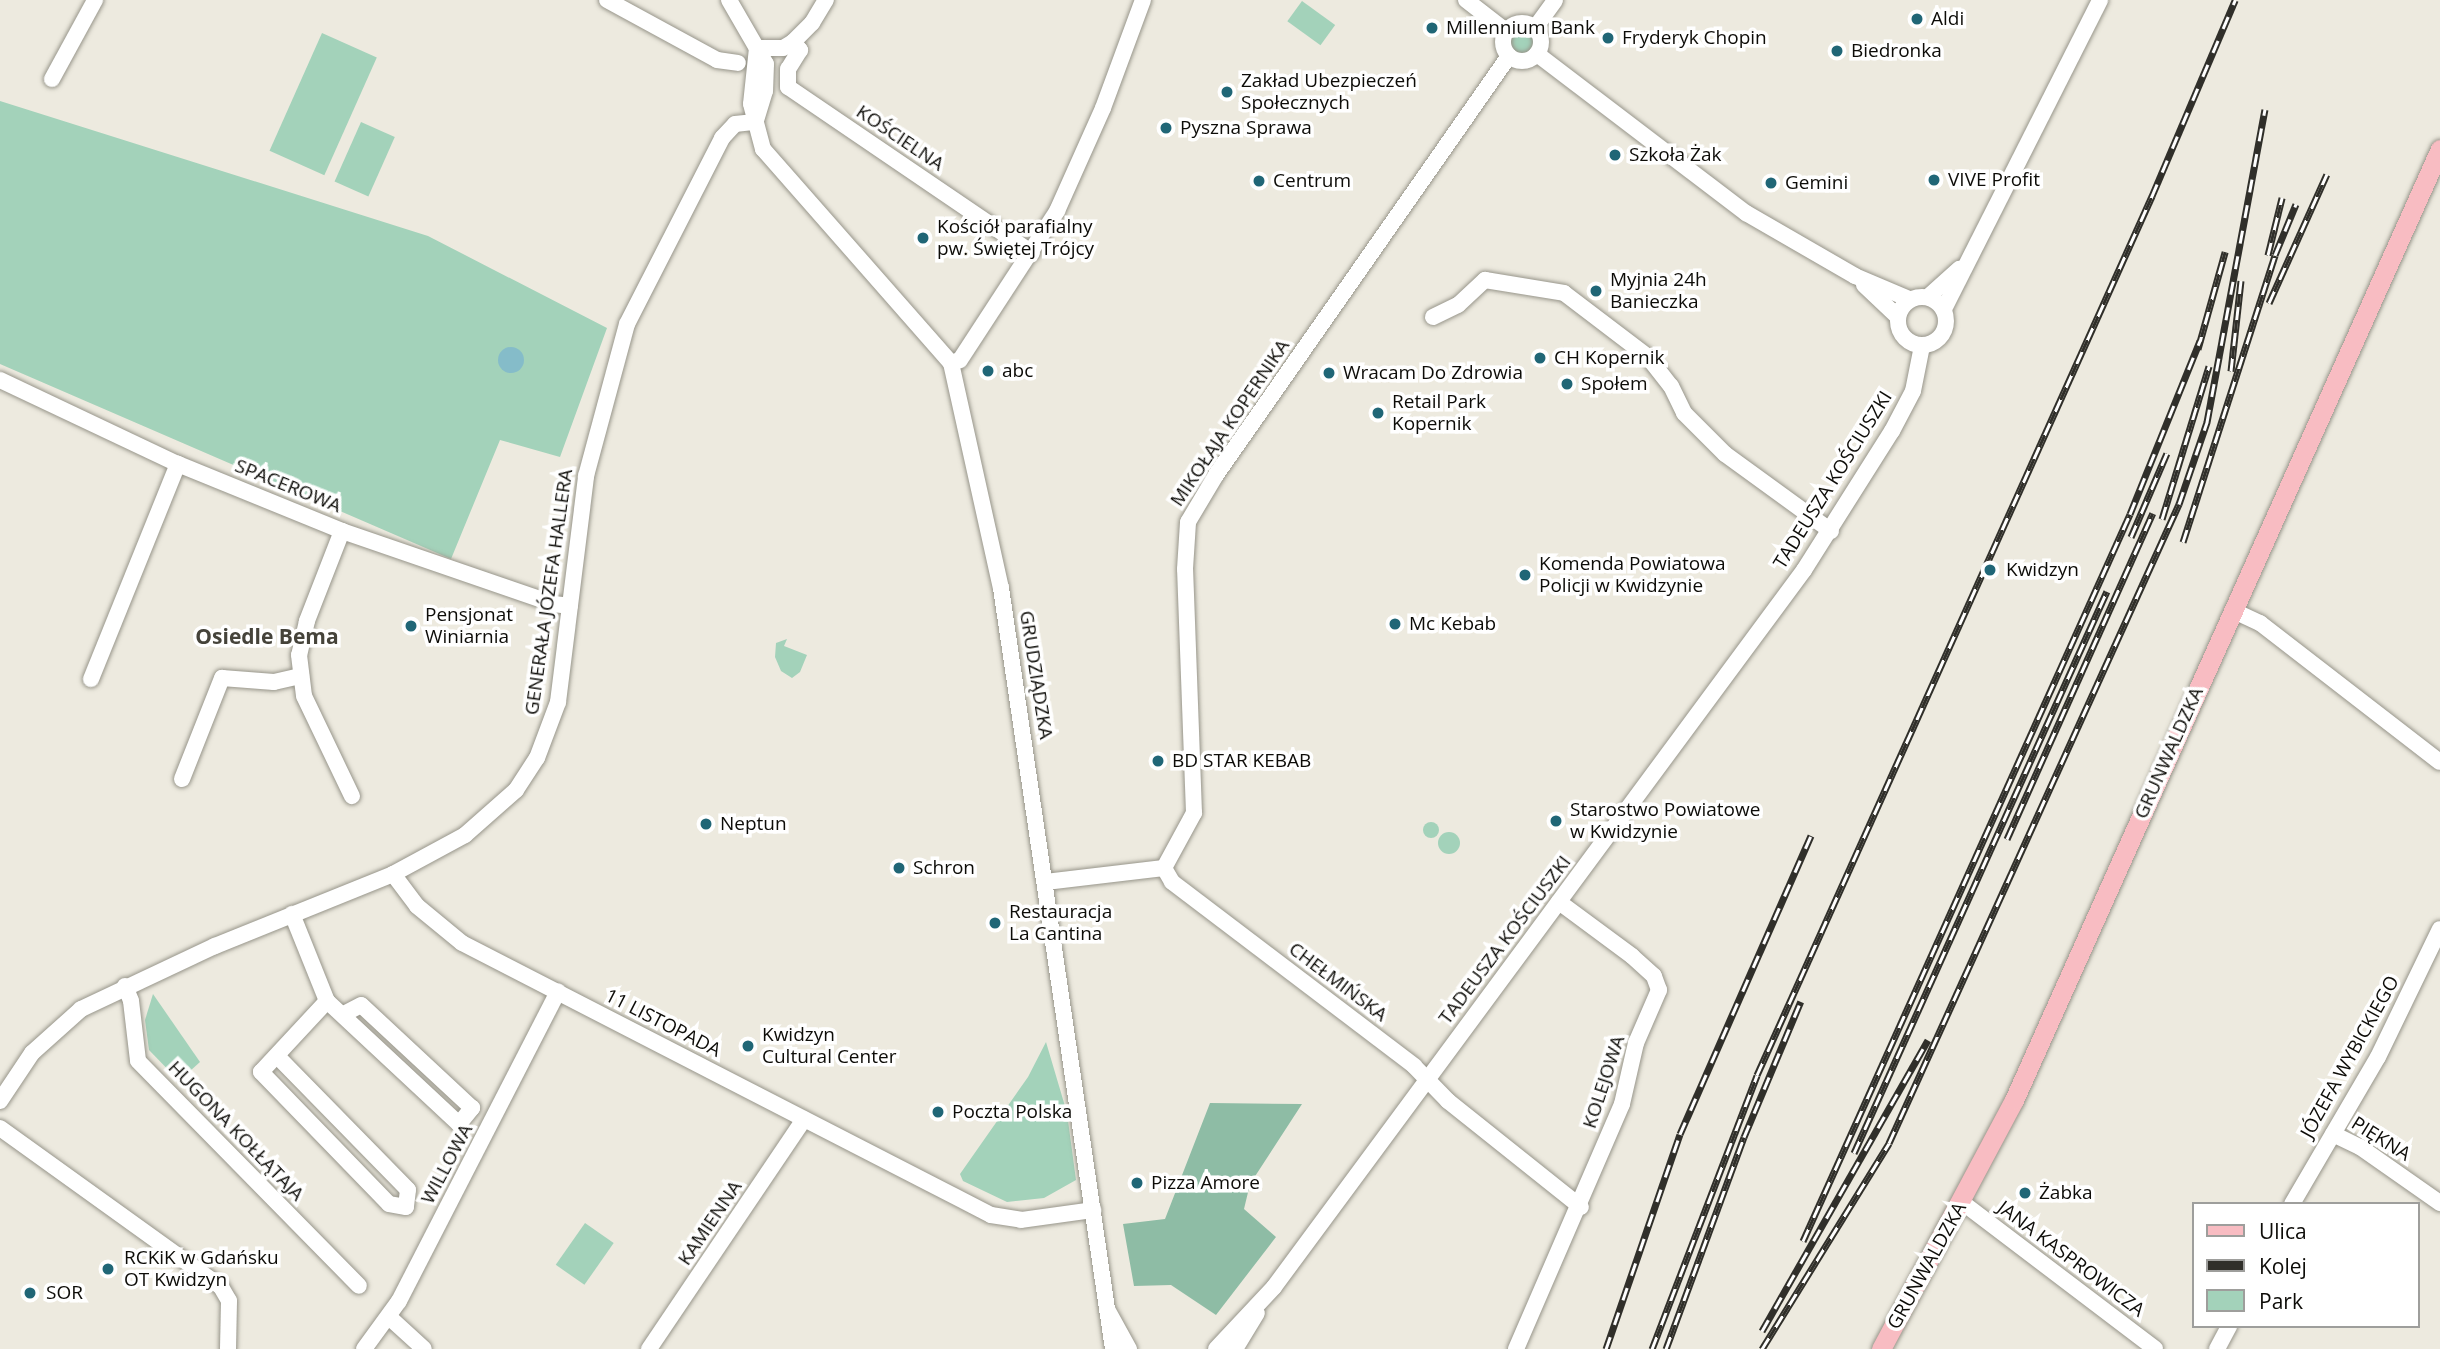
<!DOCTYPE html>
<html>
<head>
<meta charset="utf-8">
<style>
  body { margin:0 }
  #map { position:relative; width:2440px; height:1349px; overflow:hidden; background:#edeadf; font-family:"Open Sans",sans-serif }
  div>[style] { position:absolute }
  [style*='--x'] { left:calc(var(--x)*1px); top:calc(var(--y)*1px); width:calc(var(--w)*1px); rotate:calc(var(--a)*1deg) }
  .green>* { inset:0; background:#a3d2ba; transform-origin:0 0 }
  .round { border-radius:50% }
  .forest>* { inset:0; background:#8ebca5 }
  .water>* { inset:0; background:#85bcc9 }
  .roads { filter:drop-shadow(0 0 2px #97958a) drop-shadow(0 0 2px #97958a) }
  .minor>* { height:16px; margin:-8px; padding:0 8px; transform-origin:8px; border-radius:8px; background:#fff }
  .minor>.ring { margin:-8px; padding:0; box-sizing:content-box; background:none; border:16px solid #fff; border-radius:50% }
  .major>* { height:19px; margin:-9.5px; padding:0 9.5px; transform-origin:9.5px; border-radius:9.5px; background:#f8bcc2 }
  .rail>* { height:7px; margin-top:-3.5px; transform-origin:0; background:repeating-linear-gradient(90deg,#fff 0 13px,#302f2a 0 26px); box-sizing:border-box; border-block:2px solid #302f2a }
  .dots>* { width:19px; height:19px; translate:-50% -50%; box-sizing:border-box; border:4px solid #fff; border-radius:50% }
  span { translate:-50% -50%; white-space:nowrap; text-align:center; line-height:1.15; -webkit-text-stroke:7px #fff; paint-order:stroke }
  .poi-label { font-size:19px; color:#0d0c08 }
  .left { translate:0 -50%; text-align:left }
  .street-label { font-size:19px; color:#0d0c08 }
  .neighbourhood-label { font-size:21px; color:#45433a; font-weight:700 }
  .legend { position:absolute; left:2192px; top:1202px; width:228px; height:126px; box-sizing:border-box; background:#fff; border:2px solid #9e9e9c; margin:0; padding:9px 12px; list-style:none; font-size:21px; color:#0d0c08 }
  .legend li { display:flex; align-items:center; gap:14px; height:35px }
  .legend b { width:35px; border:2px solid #9e9e9c }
</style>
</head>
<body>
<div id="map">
  <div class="green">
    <i style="left:1302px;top:1px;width:41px;height:25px;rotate:36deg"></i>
    <i class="round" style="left:1509px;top:29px;width:26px;height:26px"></i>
    <i style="left:322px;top:33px;width:60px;height:129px;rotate:24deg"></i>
    <i style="clip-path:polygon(0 101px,428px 236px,607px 328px,560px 457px,500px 440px,451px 559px,0 364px)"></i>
    <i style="left:361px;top:122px;width:37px;height:65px;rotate:24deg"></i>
    <i style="clip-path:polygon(787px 639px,784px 646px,807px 655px,800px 672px,792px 678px,781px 671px,775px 657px,776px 643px)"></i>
    <i class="round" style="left:1423px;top:822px;width:16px;height:16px"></i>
    <i class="round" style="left:1438px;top:832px;width:22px;height:22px"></i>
    <i style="clip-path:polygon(153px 994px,200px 1062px,179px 1081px,149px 1050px,145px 1020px)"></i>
    <i style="clip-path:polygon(1046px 1042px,1067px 1113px,1076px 1180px,1044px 1198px,1007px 1202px,963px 1181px,960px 1174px,1028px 1077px)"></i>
    <i style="left:585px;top:1223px;width:35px;height:51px;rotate:35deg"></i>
  </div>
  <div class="forest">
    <i style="clip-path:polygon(1210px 1103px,1302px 1104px,1250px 1184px,1244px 1209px,1276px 1237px,1216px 1315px,1171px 1285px,1134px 1286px,1123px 1224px,1165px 1219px)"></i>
  </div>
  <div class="water">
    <i class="round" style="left:498px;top:347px;width:26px;height:26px"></i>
  </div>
  <div class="roads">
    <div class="minor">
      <i style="--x:607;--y:0;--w:125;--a:28.6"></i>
      <i style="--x:717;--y:60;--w:21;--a:8"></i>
      <i style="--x:729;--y:0;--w:74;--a:60"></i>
      <i style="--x:766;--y:64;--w:27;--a:92"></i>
      <i style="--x:765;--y:91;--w:30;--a:107"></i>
      <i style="--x:1466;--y:0;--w:51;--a:37.8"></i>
      <i class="ring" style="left:1503px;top:23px;width:22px;height:22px"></i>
      <i style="--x:1535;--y:28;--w:34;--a:-54"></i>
      <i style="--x:793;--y:42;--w:11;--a:49"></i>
      <i style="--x:800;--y:50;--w:22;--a:122"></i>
      <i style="--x:788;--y:69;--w:18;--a:90"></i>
      <i style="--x:788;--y:87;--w:295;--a:34.2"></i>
      <i style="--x:757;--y:48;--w:56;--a:96.1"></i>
      <i style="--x:751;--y:104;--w:47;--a:75.1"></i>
      <i style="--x:763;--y:149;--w:285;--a:48.7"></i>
      <i style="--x:951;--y:363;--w:230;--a:77.5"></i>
      <i style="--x:1001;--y:588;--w:769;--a:81.63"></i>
      <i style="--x:757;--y:48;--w:26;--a:0"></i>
      <i style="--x:783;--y:48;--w:12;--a:-31"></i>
      <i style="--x:793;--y:42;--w:27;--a:-45"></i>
      <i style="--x:812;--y:23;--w:27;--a:-59"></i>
      <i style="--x:1537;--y:54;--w:263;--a:37.3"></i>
      <i style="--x:1746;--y:213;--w:126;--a:30"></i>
      <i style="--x:1855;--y:276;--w:59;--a:23.1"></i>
      <i style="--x:52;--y:79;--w:90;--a:-61.4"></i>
      <i style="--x:1864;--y:285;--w:45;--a:43.2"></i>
      <i class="ring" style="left:1898px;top:297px;width:32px;height:32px"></i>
      <i style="--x:1928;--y:297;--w:42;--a:-42.1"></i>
      <i style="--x:1944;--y:309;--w:346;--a:-63.2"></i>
      <i style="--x:1433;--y:317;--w:28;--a:-26"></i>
      <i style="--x:1458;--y:305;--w:37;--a:-43"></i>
      <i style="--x:1485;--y:280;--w:80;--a:9.3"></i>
      <i style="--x:1564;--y:293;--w:106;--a:37.3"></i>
      <i style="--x:1648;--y:357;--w:37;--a:52"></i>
      <i style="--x:1671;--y:386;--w:30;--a:64"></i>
      <i style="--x:1684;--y:413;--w:58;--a:45"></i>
      <i style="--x:1725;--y:454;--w:131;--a:36"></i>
      <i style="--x:951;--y:363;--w:9;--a:-18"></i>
      <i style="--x:960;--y:360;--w:178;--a:-56.9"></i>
      <i style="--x:1057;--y:211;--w:113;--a:-65.9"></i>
      <i style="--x:1103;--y:108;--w:115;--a:-69.7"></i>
      <i style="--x:0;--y:380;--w:197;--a:25.3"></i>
      <i style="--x:178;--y:464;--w:177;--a:22.2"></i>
      <i style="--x:342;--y:531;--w:224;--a:19"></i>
      <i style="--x:554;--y:604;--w:16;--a:7"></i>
      <i style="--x:342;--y:531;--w:97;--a:111.3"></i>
      <i style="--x:307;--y:621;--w:35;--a:103"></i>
      <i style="--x:299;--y:655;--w:41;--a:83"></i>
      <i style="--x:304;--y:696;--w:111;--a:64.4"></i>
      <i style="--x:2234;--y:611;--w:29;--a:25"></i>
      <i style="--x:2260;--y:623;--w:227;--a:37.7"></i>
      <i style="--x:91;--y:679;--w:232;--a:-68"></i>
      <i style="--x:182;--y:779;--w:109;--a:-68.4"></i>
      <i style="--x:222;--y:678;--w:52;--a:4.4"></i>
      <i style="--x:274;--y:682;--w:28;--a:-13"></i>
      <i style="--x:1164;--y:868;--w:63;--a:-61.4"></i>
      <i style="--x:1194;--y:813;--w:244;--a:-92.1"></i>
      <i style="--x:1185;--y:569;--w:47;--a:-86.3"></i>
      <i style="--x:1188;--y:522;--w:55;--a:-59.2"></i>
      <i style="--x:1216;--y:475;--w:511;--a:-55.04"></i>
      <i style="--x:1164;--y:868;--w:16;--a:60"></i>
      <i style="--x:1172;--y:882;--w:304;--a:37.2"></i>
      <i style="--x:1414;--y:1066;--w:49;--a:45.8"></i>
      <i style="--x:1448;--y:1101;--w:170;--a:38.6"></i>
      <i style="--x:393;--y:874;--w:40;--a:53"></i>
      <i style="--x:417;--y:906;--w:58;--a:39.4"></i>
      <i style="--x:462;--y:943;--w:595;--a:27.21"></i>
      <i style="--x:991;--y:1215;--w:30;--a:9"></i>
      <i style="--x:1021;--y:1220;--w:73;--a:-7.9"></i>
      <i style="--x:1045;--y:882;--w:120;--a:-6.7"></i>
      <i style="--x:292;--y:914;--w:94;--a:68.1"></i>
      <i style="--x:327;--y:1001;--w:180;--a:43"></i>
      <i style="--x:459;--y:1124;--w:21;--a:-51"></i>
      <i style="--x:472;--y:1108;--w:151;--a:-137.1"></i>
      <i style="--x:361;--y:1005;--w:19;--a:152"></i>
      <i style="--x:125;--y:986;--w:16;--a:68"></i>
      <i style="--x:131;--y:1001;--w:60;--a:83.3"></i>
      <i style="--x:138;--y:1061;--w:315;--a:45.5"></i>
      <i style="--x:277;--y:1056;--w:187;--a:45.6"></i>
      <i style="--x:408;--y:1190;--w:17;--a:97"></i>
      <i style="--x:406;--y:1207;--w:17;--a:-170"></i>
      <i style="--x:389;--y:1204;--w:184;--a:-134.1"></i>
      <i style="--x:261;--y:1072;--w:97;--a:-47.1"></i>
      <i style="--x:0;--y:1101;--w:58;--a:-56.3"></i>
      <i style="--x:32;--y:1053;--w:66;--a:-41.9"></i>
      <i style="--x:81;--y:1009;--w:148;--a:-25.2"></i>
      <i style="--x:215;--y:946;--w:192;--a:-22"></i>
      <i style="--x:393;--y:874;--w:82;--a:-28.4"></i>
      <i style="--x:465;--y:835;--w:68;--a:-41.4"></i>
      <i style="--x:516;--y:790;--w:38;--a:-57"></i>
      <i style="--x:537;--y:758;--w:60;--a:-69.4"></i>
      <i style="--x:558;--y:702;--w:228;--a:-82.9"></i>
      <i style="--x:586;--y:476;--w:157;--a:-74.9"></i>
      <i style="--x:627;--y:324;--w:209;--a:-62.9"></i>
      <i style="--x:722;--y:138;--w:19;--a:-47"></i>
      <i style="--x:735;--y:124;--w:20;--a:-6"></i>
      <i style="--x:0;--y:1128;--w:272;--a:35.7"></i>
      <i style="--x:221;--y:1287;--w:16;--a:60"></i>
      <i style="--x:229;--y:1301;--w:48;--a:91.2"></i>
      <i style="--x:2333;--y:1134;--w:30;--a:26"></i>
      <i style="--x:2360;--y:1147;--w:98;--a:35"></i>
      <i style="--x:1963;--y:1203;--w:241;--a:37.2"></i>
      <i style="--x:2292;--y:1204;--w:170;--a:-59.7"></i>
      <i style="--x:2378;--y:1057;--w:142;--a:-64.2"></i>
      <i style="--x:1107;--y:1309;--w:46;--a:61.2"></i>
      <i style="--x:389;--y:1317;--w:47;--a:42.4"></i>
      <i style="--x:364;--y:1349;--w:59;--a:-53.9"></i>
      <i style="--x:399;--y:1301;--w:348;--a:-62.8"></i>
      <i style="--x:649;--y:1349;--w:277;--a:-56"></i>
      <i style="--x:1216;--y:1349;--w:85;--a:-46.9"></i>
      <i style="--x:1274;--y:1287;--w:892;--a:-53.53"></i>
      <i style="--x:1804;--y:570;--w:165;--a:-57.7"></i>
      <i style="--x:1892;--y:431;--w:45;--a:-62.3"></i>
      <i style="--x:1913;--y:391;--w:46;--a:-78.7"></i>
      <i style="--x:1235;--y:1349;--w:42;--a:-58.6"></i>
      <i style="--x:1516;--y:1349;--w:267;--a:-66.6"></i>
      <i style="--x:1622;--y:1104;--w:63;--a:-77.1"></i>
      <i style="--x:1636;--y:1043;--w:58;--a:-66.5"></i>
      <i style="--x:1659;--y:990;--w:15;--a:-110"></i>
      <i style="--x:1654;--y:976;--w:30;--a:-138"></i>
      <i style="--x:1632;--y:956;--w:91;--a:-143.5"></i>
      <i style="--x:2217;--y:1349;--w:26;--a:-62"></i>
    </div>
    <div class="major">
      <i style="--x:1881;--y:1349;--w:282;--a:-61.9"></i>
      <i style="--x:2014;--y:1100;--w:1042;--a:-65.87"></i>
    </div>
  </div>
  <div class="rail">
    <i style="--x:2268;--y:255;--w:59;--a:-76.2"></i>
    <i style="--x:2269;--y:303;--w:141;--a:-65.8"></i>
    <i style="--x:2198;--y:349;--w:101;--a:-74.4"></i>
    <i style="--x:2231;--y:371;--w:91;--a:-83.7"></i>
    <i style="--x:2162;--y:519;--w:160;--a:-72.9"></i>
    <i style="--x:2131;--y:537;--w:91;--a:-66.8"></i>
    <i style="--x:2183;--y:542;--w:301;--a:-72.2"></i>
    <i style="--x:2275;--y:255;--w:55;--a:-67.6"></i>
    <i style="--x:2007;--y:839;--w:357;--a:-65.9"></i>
    <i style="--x:1854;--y:1153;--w:616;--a:-65.76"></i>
    <i style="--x:1803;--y:1241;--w:797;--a:-65.78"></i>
    <i style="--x:2130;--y:514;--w:187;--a:-68"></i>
    <i style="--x:1762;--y:1331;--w:335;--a:-60.3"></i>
    <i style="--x:1606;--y:1349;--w:227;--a:-71"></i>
    <i style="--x:1680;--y:1134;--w:326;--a:-66.3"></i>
    <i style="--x:1652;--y:1349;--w:293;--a:-69"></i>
    <i style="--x:1757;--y:1075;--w:964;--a:-65.8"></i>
    <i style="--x:2152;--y:196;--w:213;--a:-67"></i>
    <i style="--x:1666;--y:1349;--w:226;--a:-69.8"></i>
    <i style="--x:1744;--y:1137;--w:147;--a:-67.3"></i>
    <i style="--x:1762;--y:1349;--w:242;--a:-58.3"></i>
    <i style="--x:1889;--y:1143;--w:702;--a:-65.59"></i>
    <i style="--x:2179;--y:504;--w:87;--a:-71.1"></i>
    <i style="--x:2207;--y:422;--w:318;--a:-79.5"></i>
  </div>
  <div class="dots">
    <i style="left:1917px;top:19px;background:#206676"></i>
    <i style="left:1432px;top:28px;background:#206676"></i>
    <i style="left:1608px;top:38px;background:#206676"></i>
    <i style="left:1837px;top:51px;background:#206676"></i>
    <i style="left:1227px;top:92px;background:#206676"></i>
    <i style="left:1166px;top:128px;background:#206676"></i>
    <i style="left:1615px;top:155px;background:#206676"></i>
    <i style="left:1934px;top:180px;background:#206676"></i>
    <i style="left:1259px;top:181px;background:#206676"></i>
    <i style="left:1771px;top:183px;background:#206676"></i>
    <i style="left:923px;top:238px;background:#206676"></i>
    <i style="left:1596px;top:291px;background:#206676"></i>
    <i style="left:1540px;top:358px;background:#206676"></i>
    <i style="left:988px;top:371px;background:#206676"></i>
    <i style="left:1329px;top:373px;background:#206676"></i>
    <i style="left:1567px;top:384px;background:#206676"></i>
    <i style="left:1378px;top:413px;background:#206676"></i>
    <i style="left:1990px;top:570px;background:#206676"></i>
    <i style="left:1525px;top:575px;background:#206676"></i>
    <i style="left:1395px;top:624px;background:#206676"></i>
    <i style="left:411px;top:626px;background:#206676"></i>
    <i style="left:1158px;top:761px;background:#206676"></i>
    <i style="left:1556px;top:821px;background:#206676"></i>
    <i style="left:706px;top:824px;background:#206676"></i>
    <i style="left:899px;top:868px;background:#206676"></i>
    <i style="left:995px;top:923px;background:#206676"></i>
    <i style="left:748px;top:1046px;background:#206676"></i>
    <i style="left:938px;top:1112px;background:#206676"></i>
    <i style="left:1137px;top:1183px;background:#206676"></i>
    <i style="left:2025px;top:1193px;background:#206676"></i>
    <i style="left:108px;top:1269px;background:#206676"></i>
    <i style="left:30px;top:1293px;background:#206676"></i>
  </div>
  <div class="poi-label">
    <span class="left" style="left:1931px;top:19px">Aldi</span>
    <span class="left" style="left:1446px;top:28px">Millennium Bank</span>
    <span class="left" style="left:1622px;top:38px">Fryderyk Chopin</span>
    <span class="left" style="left:1851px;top:51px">Biedronka</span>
    <span class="left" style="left:1241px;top:92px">Zakład Ubezpieczeń<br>Społecznych</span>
    <span class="left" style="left:1180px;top:128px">Pyszna Sprawa</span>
    <span class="left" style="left:1629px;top:155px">Szkoła Żak</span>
    <span class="left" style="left:1948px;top:180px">VIVE Profit</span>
    <span class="left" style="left:1273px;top:181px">Centrum</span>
    <span class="left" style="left:1785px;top:183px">Gemini</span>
    <span class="left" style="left:937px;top:238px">Kościół parafialny<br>pw. Świętej Trójcy</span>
    <span class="left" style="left:1610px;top:291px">Myjnia 24h<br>Banieczka</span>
    <span class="left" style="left:1554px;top:358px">CH Kopernik</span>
    <span class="left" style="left:1002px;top:371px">abc</span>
    <span class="left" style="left:1343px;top:373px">Wracam Do Zdrowia</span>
    <span class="left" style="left:1581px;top:384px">Społem</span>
    <span class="left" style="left:1392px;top:413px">Retail Park<br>Kopernik</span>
    <span class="left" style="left:1539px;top:575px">Komenda Powiatowa<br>Policji w Kwidzynie</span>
    <span class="left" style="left:2006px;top:570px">Kwidzyn</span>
    <span class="left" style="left:425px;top:626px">Pensjonat<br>Winiarnia</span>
    <span class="left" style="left:1409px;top:624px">Mc Kebab</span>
    <span class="left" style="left:1172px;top:761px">BD STAR KEBAB</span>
    <span class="left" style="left:1570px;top:821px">Starostwo Powiatowe<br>w Kwidzynie</span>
    <span class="left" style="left:720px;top:824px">Neptun</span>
    <span class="left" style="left:913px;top:868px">Schron</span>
    <span class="left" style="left:1009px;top:923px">Restauracja<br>La Cantina</span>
    <span class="left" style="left:762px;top:1046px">Kwidzyn<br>Cultural Center</span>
    <span class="left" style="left:952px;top:1112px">Poczta Polska</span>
    <span class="left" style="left:1151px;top:1183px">Pizza Amore</span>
    <span class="left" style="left:2039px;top:1193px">Żabka</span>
    <span class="left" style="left:124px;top:1269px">RCKiK w Gdańsku<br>OT Kwidzyn</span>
    <span class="left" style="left:46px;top:1293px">SOR</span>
  </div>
  <div class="street-label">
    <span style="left:900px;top:138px;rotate:34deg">KOŚCIELNA</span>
    <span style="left:1230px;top:423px;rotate:-56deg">MIKOŁAJA KOPERNIKA</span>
    <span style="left:1833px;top:480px;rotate:-58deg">TADEUSZA KOŚCIUSZKI</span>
    <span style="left:288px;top:486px;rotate:22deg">SPACEROWA</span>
    <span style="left:549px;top:592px;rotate:-82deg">GENERAŁA JÓZEFA HALLERA</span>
    <span style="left:1036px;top:675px;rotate:81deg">GRUDZIĄDZKA</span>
    <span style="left:2169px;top:753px;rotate:-66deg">GRUNWALDZKA</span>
    <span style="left:1505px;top:940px;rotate:-53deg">TADEUSZA KOŚCIUSZKI</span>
    <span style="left:1338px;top:982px;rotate:37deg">CHEŁMIŃSKA</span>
    <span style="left:663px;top:1023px;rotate:27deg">11 LISTOPADA</span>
    <span style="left:2350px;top:1057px;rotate:-61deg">JÓZEFA WYBICKIEGO</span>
    <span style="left:1604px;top:1082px;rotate:-72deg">KOLEJOWA</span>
    <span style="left:236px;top:1131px;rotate:46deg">HUGONA KOŁŁĄTAJA</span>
    <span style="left:2381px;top:1139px;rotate:32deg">PIĘKNA</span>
    <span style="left:447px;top:1164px;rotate:-62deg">WILLOWA</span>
    <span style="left:710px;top:1223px;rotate:-56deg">KAMIENNA</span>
    <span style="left:2071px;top:1259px;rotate:37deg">JANA KASPROWICZA</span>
    <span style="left:1927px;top:1266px;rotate:-61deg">GRUNWALDZKA</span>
  </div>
  <div class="neighbourhood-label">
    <span style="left:267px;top:636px">Osiedle Bema</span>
  </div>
  <ul class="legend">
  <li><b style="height:9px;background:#f8bcc2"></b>Ulica</li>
  <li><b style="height:9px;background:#302f2a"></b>Kolej</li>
  <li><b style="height:19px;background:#a3d2ba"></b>Park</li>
  </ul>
</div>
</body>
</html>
